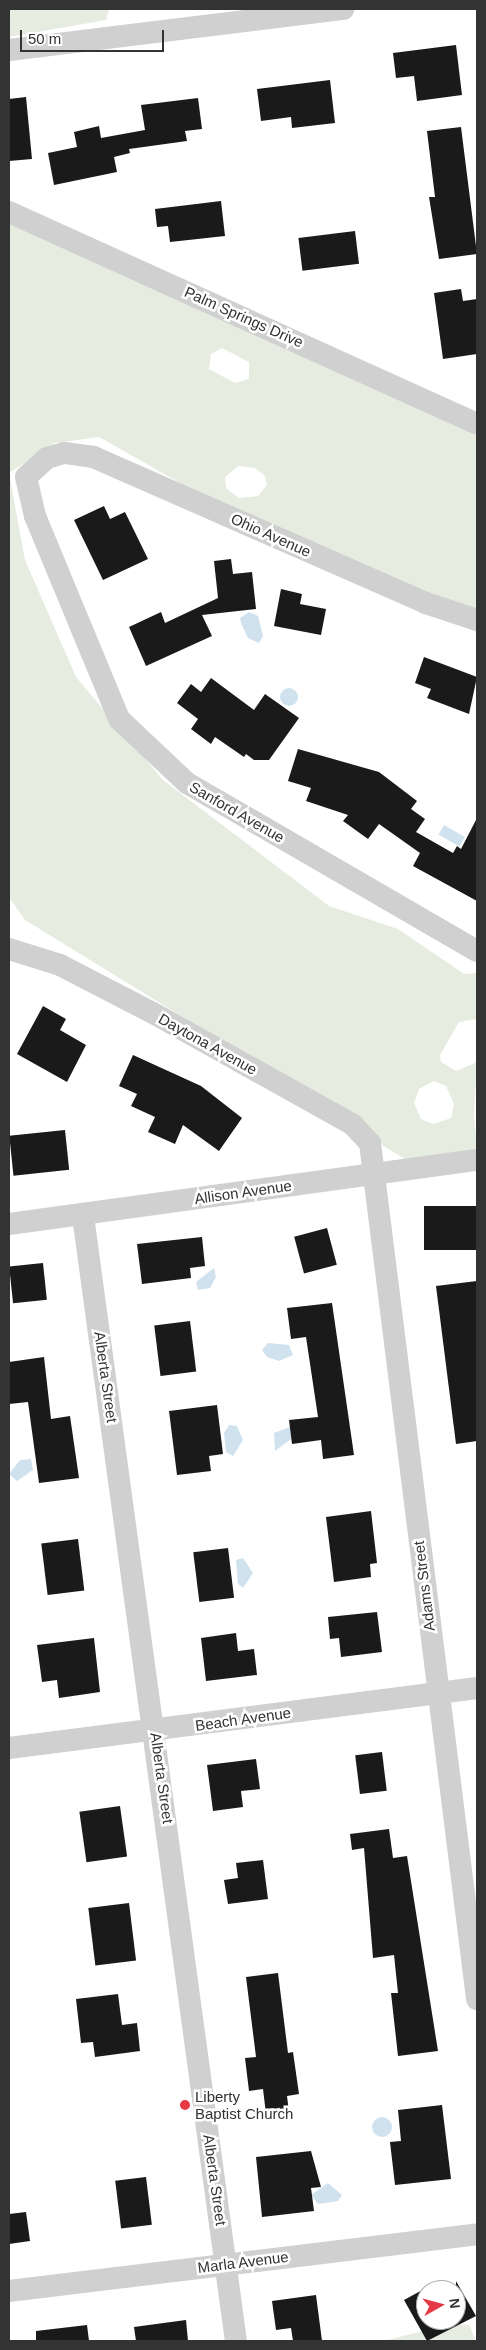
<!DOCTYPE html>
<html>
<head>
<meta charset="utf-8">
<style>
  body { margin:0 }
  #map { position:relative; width:486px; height:2350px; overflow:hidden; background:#fff; font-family:Arial,sans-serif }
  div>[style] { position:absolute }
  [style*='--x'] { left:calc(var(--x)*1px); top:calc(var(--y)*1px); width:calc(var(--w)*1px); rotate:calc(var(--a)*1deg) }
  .green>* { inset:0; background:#e6ecdf }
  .water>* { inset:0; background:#cfe2ee; transform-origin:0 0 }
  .round { border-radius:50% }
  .building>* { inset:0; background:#1a1a1a; transform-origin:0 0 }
  .minor>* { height:22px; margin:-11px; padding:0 11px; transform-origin:11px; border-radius:11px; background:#d0d0d0 }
  .dots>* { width:14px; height:14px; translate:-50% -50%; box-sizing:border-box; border:2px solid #fff; border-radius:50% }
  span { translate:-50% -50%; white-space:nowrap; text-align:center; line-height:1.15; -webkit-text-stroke:5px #fff; paint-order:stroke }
  .street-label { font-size:15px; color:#333 }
  .poi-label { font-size:15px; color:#333 }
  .left { translate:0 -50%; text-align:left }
  .frame { position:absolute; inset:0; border:10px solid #333; pointer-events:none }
  .north { position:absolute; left:416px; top:2280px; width:50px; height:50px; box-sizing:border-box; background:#fff; border:1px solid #adadad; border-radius:50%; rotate:83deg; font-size:14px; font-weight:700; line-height:20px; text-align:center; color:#333 }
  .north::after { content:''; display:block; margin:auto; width:18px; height:22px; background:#e63946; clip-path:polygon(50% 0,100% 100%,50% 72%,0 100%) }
  .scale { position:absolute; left:20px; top:30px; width:144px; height:22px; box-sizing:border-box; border:2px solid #333; border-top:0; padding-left:6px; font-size:15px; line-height:18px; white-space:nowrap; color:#333; -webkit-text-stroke:4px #fff; paint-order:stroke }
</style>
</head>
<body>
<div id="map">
  <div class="green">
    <i style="clip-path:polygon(9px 9px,109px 9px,106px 20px,9px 37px)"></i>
    <i style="clip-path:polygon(evenodd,9px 223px,477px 436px,477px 610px,430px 594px,182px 484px,99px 437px,55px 443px,9px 473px,25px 560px,76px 677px,163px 780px,329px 906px,398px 929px,464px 974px,477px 973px,477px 1019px,459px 1022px,440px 1055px,441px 1062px,456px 1071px,477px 1062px,474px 1114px,477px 1150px,405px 1159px,382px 1145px,378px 1137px,25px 920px,9px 897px,9px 223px,222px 348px,249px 362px,249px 379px,235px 383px,209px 369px,211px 354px,222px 348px,9px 223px,238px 466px,255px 468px,265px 476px,267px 485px,258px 496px,239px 498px,226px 488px,225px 477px,238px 466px,9px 223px,434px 1081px,446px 1086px,454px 1104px,451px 1118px,433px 1124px,421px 1119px,414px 1103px,419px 1089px,434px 1081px)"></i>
    <i style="clip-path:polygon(451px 2324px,469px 2325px,476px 2341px,383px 2341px)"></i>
  </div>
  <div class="water">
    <i style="clip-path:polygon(249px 612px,258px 616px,263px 636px,259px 643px,248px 638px,241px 623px,240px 618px)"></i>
    <i class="round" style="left:280px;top:688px;width:18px;height:18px"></i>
    <i style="left:444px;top:825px;width:24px;height:11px;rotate:30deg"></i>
    <i style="clip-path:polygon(214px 1268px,216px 1277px,210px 1288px,198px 1290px,196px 1282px)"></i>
    <i style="clip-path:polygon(268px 1343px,289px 1345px,293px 1355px,279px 1361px,267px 1357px,262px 1350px)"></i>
    <i style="clip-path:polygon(229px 1425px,237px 1426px,243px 1440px,233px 1456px,226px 1452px,224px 1433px)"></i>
    <i style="clip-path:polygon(290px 1427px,291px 1439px,275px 1451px,274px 1433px)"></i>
    <i style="clip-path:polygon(31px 1459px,33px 1470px,17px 1481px,9px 1474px,20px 1460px)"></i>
    <i style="clip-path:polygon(243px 1558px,253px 1573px,243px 1588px,238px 1584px,236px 1560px)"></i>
    <i class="round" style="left:372px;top:2117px;width:20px;height:20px"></i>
    <i style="clip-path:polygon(328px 2183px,342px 2195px,338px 2201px,318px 2204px,311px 2195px)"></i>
  </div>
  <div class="building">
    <i style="clip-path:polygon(456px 45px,462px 95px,417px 101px,414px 76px,396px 78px,393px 53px)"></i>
    <i style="clip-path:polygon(330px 80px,335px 123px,292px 128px,291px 117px,261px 121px,257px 89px)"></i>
    <i style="clip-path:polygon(26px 97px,32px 159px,9px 161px,9px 99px)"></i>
    <i style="clip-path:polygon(198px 98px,202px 129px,185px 131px,187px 141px,129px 149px,130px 153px,114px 157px,117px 172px,54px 185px,48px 153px,77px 147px,74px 132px,99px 126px,101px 138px,145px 130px,141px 105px)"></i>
    <i style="clip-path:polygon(461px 127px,477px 254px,439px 259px,429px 197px,435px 197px,427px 131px)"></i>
    <i style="clip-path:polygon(221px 201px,225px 236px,170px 242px,168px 226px,157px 227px,155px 209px)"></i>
    <i style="left:355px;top:231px;width:33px;height:57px;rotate:83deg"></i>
    <i style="clip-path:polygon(461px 289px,463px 301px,477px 299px,477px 354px,443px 359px,434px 293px)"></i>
    <i style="clip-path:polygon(104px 506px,110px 519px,125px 512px,148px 559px,103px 580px,74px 520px)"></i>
    <i style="clip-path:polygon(231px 559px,233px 574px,252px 572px,256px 609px,202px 615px,212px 636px,146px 666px,129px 627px,161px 612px,165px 623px,218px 598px,214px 561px)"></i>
    <i style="clip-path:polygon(281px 589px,302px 594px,300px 604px,326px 609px,321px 635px,274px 626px)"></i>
    <i style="clip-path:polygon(424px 657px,477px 677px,469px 714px,427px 698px,431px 689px,415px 683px)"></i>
    <i style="clip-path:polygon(211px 678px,254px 710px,265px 694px,299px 718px,269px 760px,254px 760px,246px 754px,244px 757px,215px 737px,211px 744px,191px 729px,198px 719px,177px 703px,191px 684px,201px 692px)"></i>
    <i style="clip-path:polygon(298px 749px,379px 772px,417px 801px,411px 809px,425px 819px,416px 832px,453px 853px,457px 846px,461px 849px,477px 818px,477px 901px,413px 866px,420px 853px,379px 824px,368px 839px,343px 821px,348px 815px,306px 801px,311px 788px,288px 781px)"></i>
    <i style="clip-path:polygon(43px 1006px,66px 1019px,60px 1030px,86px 1045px,67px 1082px,17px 1054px)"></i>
    <i style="clip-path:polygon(133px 1055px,201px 1086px,242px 1118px,219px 1151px,183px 1125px,175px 1144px,148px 1132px,155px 1117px,131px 1106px,137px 1094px,119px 1086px)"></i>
    <i style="left:65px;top:1130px;width:40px;height:56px;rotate:84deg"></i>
    <i style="left:477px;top:1206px;width:44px;height:53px;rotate:90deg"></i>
    <i style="left:327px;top:1228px;width:38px;height:34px;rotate:75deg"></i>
    <i style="clip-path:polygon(202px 1237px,205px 1266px,190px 1268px,191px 1278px,142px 1284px,137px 1244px)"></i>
    <i style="left:43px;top:1263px;width:37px;height:34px;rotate:84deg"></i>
    <i style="clip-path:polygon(477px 1281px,477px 1441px,456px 1444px,436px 1286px)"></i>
    <i style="clip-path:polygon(332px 1303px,354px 1455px,323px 1459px,321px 1440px,292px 1444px,289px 1420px,318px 1417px,306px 1337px,291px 1339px,287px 1308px)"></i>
    <i style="left:190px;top:1321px;width:51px;height:36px;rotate:83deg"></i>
    <i style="clip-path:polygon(44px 1357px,51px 1419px,70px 1416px,79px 1478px,39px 1483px,28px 1402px,9px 1404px,9px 1362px)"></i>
    <i style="clip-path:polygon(217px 1405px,223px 1454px,209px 1456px,211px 1471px,177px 1475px,169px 1411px)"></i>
    <i style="clip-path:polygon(371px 1511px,377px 1563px,370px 1564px,371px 1577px,334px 1582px,326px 1517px)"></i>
    <i style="left:78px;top:1539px;width:52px;height:37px;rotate:83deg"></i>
    <i style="left:228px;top:1548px;width:50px;height:35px;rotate:83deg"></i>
    <i style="clip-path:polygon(377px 1612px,382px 1652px,341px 1657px,339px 1638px,330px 1639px,328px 1617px)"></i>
    <i style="clip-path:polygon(236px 1633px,238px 1651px,254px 1649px,257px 1675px,206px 1681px,201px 1638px)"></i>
    <i style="clip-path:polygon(94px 1638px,100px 1692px,59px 1698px,57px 1680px,42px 1682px,37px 1645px)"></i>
    <i style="left:382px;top:1752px;width:39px;height:27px;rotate:83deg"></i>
    <i style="clip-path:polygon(256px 1759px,260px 1789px,241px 1791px,243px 1807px,213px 1811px,207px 1765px)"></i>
    <i style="left:120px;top:1806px;width:51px;height:41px;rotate:82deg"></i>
    <i style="clip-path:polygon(389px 1829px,393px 1858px,407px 1856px,438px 2051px,398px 2056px,391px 1993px,398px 1993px,394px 1955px,373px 1958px,364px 1848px,352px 1850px,350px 1834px)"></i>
    <i style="clip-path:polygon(263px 1860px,268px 1899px,228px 1904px,224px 1880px,238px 1878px,236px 1863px)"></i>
    <i style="left:129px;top:1903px;width:58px;height:41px;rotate:83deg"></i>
    <i style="clip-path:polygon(278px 1973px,288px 2053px,293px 2052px,299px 2094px,287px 2096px,289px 2112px,266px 2114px,263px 2089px,249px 2091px,245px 2058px,256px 2057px,246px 1977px)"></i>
    <i style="clip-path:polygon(118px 1994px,122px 2025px,137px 2023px,140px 2051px,95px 2057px,93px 2042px,81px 2043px,76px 1999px)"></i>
    <i style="clip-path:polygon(442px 2105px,451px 2179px,395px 2185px,390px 2142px,401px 2141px,398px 2110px)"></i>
    <i style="clip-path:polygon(311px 2151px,321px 2187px,311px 2188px,314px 2211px,262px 2217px,256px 2157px)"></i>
    <i style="left:146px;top:2177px;width:48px;height:31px;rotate:83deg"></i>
    <i style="clip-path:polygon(26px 2212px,30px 2241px,9px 2244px,9px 2214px)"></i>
    <i style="clip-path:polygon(456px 2281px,476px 2316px,427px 2341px,404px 2300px,426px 2288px,426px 2320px,456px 2320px)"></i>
    <i style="clip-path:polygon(316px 2295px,322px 2341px,293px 2341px,291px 2328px,276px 2330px,272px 2301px)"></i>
    <i style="clip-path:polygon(186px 2320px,188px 2341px,136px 2341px,134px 2327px)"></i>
    <i style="clip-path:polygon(87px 2325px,89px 2341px,36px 2341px,36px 2331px)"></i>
  </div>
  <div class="minor">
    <i style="--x:9;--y:50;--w:337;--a:-7"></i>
    <i style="--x:9;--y:212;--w:514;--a:24.37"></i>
    <i style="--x:477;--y:620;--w:54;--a:-161.6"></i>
    <i style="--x:426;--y:603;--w:363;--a:-156.3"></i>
    <i style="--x:94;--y:457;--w:30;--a:-172"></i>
    <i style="--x:64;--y:453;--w:18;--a:164"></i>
    <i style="--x:47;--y:458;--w:28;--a:138"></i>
    <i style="--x:26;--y:477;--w:40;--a:77"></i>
    <i style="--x:35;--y:516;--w:220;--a:67.5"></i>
    <i style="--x:119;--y:719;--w:93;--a:43.3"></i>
    <i style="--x:187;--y:783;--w:335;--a:30.1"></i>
    <i style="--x:9;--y:949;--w:53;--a:17.4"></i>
    <i style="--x:60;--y:965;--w:105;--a:27.3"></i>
    <i style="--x:153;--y:1013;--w:229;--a:29.2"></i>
    <i style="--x:353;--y:1125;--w:25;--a:47"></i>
    <i style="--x:370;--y:1143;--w:863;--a:82.87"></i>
    <i style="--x:83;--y:1216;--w:1135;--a:82.26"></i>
    <i style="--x:9;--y:1224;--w:472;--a:-7.8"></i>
    <i style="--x:9;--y:1748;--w:472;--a:-7.3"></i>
    <i style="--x:9;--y:2291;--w:471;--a:-6.9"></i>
  </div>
  <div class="dots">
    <i style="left:185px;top:2105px;background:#e63946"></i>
  </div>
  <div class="street-label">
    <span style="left:244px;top:317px;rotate:24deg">Palm Springs Drive</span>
    <span style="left:271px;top:535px;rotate:24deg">Ohio Avenue</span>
    <span style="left:237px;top:812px;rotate:30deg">Sanford Avenue</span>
    <span style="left:208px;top:1044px;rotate:29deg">Daytona Avenue</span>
    <span style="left:243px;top:1192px;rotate:-8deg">Allison Avenue</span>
    <span style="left:106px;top:1377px;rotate:82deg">Alberta Street</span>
    <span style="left:424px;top:1586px;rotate:-97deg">Adams Street</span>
    <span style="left:243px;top:1719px;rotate:-8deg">Beach Avenue</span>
    <span style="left:162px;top:1778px;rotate:82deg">Alberta Street</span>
    <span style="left:215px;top:2180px;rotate:82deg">Alberta Street</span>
    <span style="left:243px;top:2262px;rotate:-7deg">Marla Avenue</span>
  </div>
  <div class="poi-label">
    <span class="left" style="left:195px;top:2105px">Liberty<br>Baptist Church</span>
  </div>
  <div class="frame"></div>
  <div class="north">N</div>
  <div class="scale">50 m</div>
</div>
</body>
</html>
